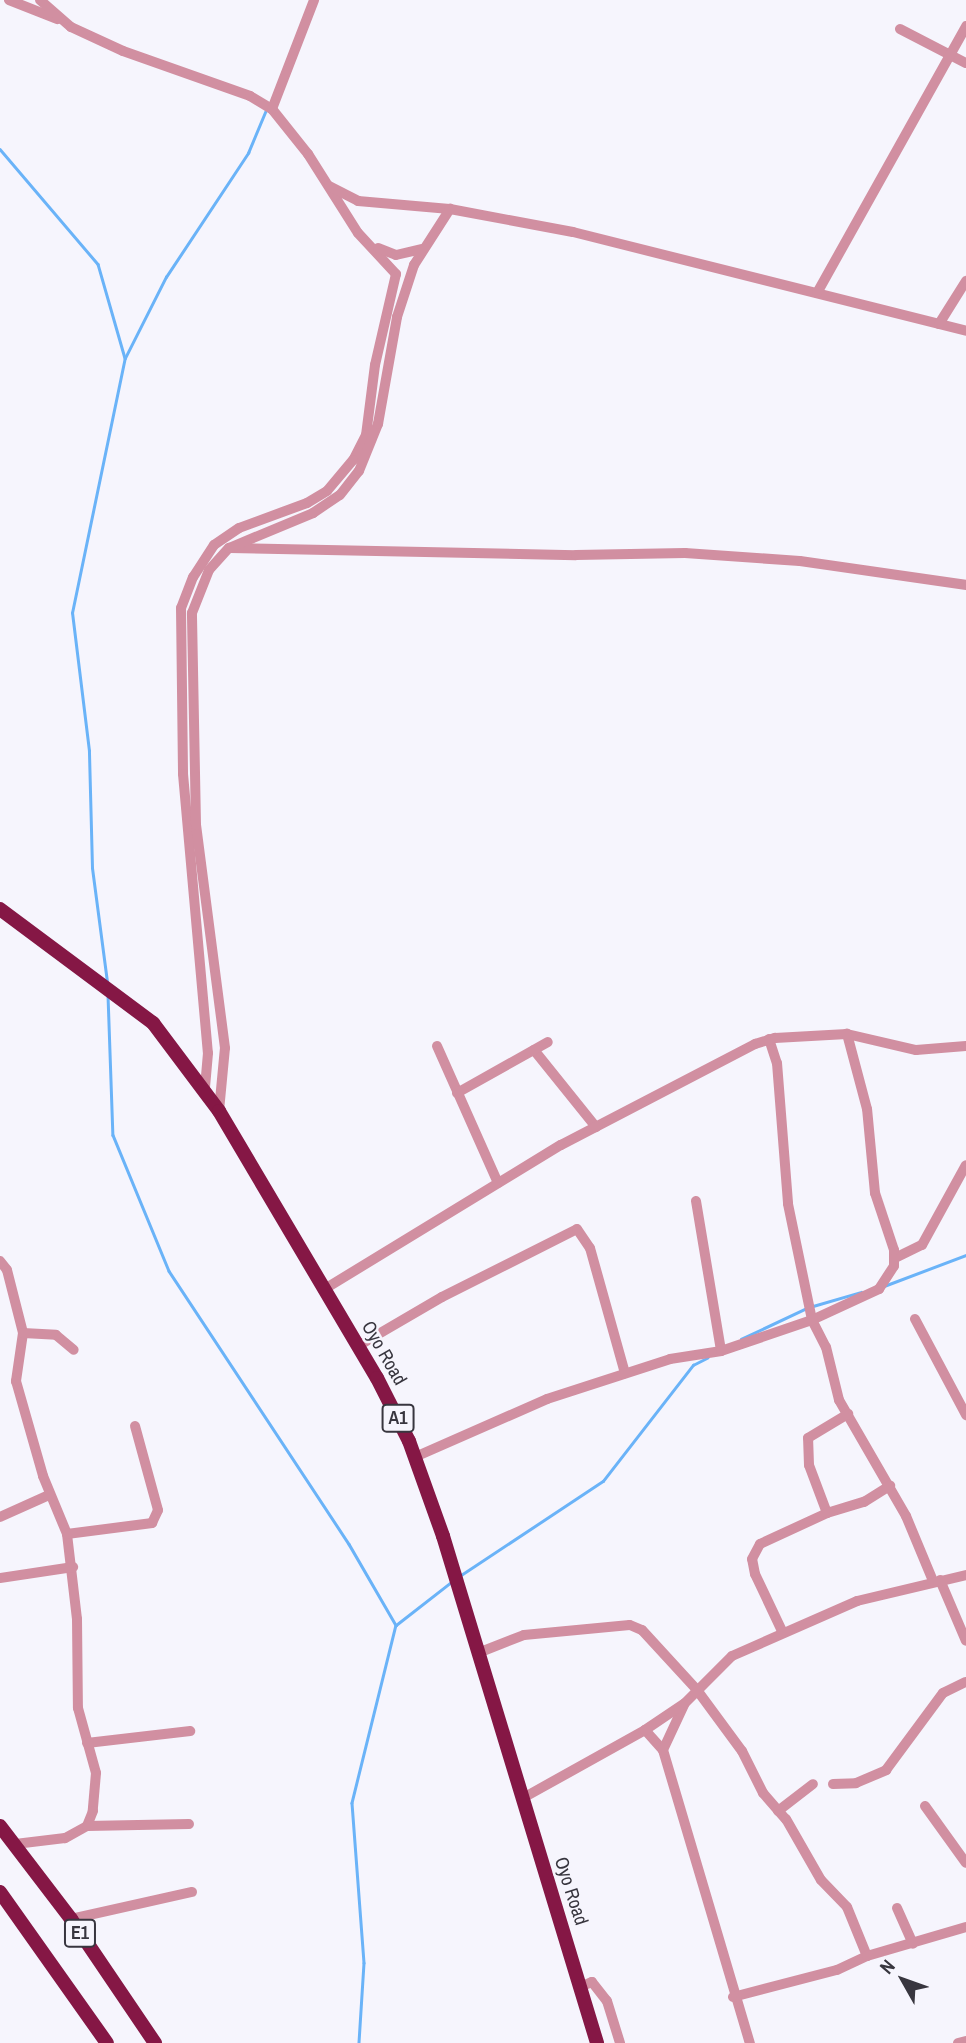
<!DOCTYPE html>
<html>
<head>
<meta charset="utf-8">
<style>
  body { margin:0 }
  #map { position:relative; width:966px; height:2043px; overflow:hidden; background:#f6f5fd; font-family:"Archivo Narrow",sans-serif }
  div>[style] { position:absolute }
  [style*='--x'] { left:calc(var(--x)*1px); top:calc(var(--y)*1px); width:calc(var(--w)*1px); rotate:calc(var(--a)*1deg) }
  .stream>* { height:2.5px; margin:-1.25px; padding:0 1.25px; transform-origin:1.25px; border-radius:1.25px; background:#6ab3f8 }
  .minor>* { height:10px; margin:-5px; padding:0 5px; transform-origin:5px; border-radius:5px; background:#d18fa1 }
  .highway>* { height:14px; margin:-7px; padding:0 7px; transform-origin:7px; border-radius:7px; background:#851745 }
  span { translate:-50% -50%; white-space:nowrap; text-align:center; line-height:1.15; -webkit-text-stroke:5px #f6f5fd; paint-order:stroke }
  .shield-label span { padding:2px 5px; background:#f6f5fd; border:2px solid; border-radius:5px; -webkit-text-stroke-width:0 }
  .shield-label { font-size:18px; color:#38363f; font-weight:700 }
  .street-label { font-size:19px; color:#38363f }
  .north { position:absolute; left:868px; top:1945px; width:70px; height:70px; -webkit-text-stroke:5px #f6f5fd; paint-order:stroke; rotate:310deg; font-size:19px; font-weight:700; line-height:28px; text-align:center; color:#38363f }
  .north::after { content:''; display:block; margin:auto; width:24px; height:32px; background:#38363f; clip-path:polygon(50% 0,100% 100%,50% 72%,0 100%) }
</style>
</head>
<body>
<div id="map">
  <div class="stream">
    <i style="--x:0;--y:149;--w:151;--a:49.6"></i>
    <i style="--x:98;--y:264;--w:98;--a:74"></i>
    <i style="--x:107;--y:982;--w:115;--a:-97.5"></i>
    <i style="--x:92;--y:868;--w:117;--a:-91.5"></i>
    <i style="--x:89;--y:751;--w:139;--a:-97"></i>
    <i style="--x:72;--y:613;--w:260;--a:-78.3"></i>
    <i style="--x:125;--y:358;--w:91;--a:-63.2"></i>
    <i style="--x:166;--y:277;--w:149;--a:-56.5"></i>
    <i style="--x:248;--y:153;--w:47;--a:-67.3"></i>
    <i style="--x:108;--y:995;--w:140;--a:88"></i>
    <i style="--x:113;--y:1135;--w:147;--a:67.6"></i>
    <i style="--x:169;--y:1271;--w:327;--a:56.6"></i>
    <i style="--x:349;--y:1544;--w:94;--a:59.9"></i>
    <i style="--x:396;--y:1625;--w:183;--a:103.9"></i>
    <i style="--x:352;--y:1803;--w:160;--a:85.7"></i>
    <i style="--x:364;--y:1963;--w:80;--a:93.6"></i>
    <i style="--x:884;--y:1286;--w:88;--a:-20.7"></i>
    <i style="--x:813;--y:1306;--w:50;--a:-16.3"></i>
    <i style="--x:741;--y:1339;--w:73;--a:-25.2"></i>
    <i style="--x:461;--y:1575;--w:170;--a:-33.5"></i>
    <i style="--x:603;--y:1481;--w:147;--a:-52.2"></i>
    <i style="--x:693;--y:1365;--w:16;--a:-27"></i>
    <i style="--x:396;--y:1625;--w:68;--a:-37.9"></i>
  </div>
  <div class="minor">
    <i style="--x:9;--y:0;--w:52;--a:21.6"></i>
    <i style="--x:40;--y:0;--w:41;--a:41.1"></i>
    <i style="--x:71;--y:27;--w:57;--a:24.8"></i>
    <i style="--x:123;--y:51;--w:135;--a:19.5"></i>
    <i style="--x:250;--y:96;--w:26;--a:31"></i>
    <i style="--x:272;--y:109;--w:58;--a:51.3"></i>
    <i style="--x:308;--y:154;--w:93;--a:57.7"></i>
    <i style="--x:358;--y:233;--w:56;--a:47.2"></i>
    <i style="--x:396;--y:274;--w:93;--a:103"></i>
    <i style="--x:375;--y:365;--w:71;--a:97.3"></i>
    <i style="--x:366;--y:435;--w:28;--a:117"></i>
    <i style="--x:353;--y:460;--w:40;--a:130"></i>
    <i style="--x:327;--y:491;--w:23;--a:149"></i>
    <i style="--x:307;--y:503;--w:72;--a:159.8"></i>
    <i style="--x:239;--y:528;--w:30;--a:146"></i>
    <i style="--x:214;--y:545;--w:38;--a:123"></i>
    <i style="--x:193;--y:577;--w:33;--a:111"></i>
    <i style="--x:181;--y:608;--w:166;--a:89.3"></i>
    <i style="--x:183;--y:774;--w:280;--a:84.9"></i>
    <i style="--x:208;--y:1053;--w:36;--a:95"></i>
    <i style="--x:900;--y:29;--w:74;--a:27.3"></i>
    <i style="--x:272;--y:109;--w:117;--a:-68.9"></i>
    <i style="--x:329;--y:186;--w:33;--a:27"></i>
    <i style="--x:358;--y:201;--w:92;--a:5"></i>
    <i style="--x:450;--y:209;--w:125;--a:10.6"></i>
    <i style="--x:573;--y:232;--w:405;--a:14.1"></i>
    <i style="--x:378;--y:248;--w:19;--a:21"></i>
    <i style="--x:396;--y:255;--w:27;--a:-13"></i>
    <i style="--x:817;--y:293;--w:306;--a:-60.8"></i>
    <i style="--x:939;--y:324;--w:51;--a:-57.9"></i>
    <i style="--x:230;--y:548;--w:346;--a:1.2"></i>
    <i style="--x:576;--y:555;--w:109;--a:-1.1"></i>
    <i style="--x:685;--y:553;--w:115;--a:4"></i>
    <i style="--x:800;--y:561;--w:168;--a:8.2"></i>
    <i style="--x:769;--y:1039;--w:25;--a:72"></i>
    <i style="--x:777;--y:1063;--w:141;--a:85.5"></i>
    <i style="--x:788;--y:1204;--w:118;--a:78.3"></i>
    <i style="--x:812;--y:1320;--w:30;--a:63"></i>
    <i style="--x:826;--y:1347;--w:55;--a:76.2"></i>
    <i style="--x:839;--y:1400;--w:134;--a:60"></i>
    <i style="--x:906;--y:1516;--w:70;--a:67.4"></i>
    <i style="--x:437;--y:1046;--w:150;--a:66"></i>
    <i style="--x:534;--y:1050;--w:99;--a:51.2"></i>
    <i style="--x:457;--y:1093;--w:104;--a:-29.3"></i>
    <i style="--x:219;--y:1111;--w:63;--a:-84.6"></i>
    <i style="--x:225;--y:1048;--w:225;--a:-97.4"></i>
    <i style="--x:196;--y:825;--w:212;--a:-91.1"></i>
    <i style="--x:192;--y:613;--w:46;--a:-68.4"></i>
    <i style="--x:209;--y:570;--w:30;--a:-48"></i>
    <i style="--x:229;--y:548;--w:91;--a:-22.6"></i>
    <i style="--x:313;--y:513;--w:32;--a:-34"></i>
    <i style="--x:340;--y:495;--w:31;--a:-52"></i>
    <i style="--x:359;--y:471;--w:51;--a:-68"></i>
    <i style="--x:378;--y:424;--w:109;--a:-79.9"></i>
    <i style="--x:397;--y:317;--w:55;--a:-71.9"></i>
    <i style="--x:414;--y:265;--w:67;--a:-57.3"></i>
    <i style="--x:696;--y:1201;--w:152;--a:80.5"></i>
    <i style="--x:895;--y:1258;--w:30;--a:-26"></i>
    <i style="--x:922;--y:1245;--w:91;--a:-61.2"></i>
    <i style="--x:0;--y:1261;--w:11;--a:52"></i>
    <i style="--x:7;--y:1270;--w:65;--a:75.7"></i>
    <i style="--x:23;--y:1333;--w:49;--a:98.3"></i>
    <i style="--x:16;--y:1381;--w:99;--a:74.1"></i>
    <i style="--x:43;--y:1476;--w:63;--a:67.5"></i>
    <i style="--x:67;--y:1534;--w:86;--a:83.3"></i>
    <i style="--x:77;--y:1619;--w:89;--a:89.4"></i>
    <i style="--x:78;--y:1708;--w:67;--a:74.5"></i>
    <i style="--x:96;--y:1773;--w:38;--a:95"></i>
    <i style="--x:93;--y:1811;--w:16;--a:112"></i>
    <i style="--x:87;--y:1826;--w:25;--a:151"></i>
    <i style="--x:65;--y:1838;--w:50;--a:173.2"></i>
    <i style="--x:323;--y:1290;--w:279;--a:-31.4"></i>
    <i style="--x:561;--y:1145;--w:219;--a:-27.5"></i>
    <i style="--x:755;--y:1044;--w:21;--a:-17"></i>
    <i style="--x:775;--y:1038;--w:72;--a:-3.2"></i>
    <i style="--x:847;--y:1034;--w:71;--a:13.1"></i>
    <i style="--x:916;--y:1050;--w:50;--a:-4.6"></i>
    <i style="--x:915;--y:1319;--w:109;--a:62"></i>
    <i style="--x:23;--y:1333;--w:33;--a:3"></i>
    <i style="--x:56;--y:1335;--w:23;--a:40"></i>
    <i style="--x:358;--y:1346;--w:97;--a:-30.3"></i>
    <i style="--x:442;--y:1297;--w:151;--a:-26.7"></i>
    <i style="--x:577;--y:1229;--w:23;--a:56"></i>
    <i style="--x:590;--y:1248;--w:130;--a:74.4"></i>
    <i style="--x:415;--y:1457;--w:144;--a:-23.7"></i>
    <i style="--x:547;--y:1399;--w:129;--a:-18"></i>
    <i style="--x:670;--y:1359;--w:52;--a:-8.9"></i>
    <i style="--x:721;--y:1351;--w:96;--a:-18.8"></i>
    <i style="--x:812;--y:1320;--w:74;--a:-24.8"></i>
    <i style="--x:879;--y:1289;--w:27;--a:-57"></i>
    <i style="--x:894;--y:1266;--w:16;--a:-90"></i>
    <i style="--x:894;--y:1250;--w:60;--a:-108.4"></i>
    <i style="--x:875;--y:1193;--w:84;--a:-95.4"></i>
    <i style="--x:867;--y:1109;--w:78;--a:-104.9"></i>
    <i style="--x:827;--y:1513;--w:51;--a:-110.6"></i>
    <i style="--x:809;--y:1465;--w:27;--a:-92"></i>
    <i style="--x:808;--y:1438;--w:47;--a:-31"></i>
    <i style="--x:0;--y:1517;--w:54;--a:-24.2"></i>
    <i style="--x:67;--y:1534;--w:86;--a:-7.4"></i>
    <i style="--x:152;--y:1523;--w:14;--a:-65"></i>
    <i style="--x:158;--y:1510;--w:87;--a:-105.3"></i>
    <i style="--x:0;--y:1578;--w:74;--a:-8.6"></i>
    <i style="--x:940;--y:1580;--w:66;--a:66.9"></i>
    <i style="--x:782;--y:1631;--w:63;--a:-115.3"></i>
    <i style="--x:755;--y:1574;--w:15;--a:-101"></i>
    <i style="--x:752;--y:1559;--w:17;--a:-62"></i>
    <i style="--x:760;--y:1544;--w:74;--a:-24.8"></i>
    <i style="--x:827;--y:1513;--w:39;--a:-17"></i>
    <i style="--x:864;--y:1502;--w:31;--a:-32"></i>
    <i style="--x:478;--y:1653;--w:49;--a:-21.4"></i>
    <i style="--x:524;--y:1635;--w:106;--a:-5.4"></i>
    <i style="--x:630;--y:1625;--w:13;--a:23"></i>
    <i style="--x:642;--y:1630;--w:81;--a:47.5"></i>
    <i style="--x:697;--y:1690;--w:76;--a:53.6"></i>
    <i style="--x:742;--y:1751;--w:47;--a:63.4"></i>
    <i style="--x:763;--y:1793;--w:35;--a:49"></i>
    <i style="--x:786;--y:1819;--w:70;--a:60.2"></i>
    <i style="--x:821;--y:1880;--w:37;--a:46"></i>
    <i style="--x:847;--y:1907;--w:53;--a:67.8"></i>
    <i style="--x:645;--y:1730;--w:27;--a:48"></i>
    <i style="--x:663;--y:1750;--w:306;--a:73.5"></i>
    <i style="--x:87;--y:1743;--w:104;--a:-6.6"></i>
    <i style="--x:663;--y:1750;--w:50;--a:-65"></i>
    <i style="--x:833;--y:1784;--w:23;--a:-2"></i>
    <i style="--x:856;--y:1783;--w:33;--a:-23"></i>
    <i style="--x:886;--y:1770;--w:96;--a:-53.5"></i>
    <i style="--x:943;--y:1693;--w:25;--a:-26"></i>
    <i style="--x:523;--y:1798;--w:140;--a:-29.1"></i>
    <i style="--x:645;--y:1730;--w:48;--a:-34"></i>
    <i style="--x:685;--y:1703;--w:66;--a:-45"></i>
    <i style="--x:732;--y:1656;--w:137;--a:-23.7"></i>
    <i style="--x:857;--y:1601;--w:112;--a:-13.4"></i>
    <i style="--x:925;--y:1806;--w:70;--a:54.3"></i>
    <i style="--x:778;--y:1811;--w:44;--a:-37.6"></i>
    <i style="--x:87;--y:1826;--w:102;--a:-1.1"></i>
    <i style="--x:897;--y:1908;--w:39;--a:66"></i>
    <i style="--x:71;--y:1919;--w:124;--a:-12.6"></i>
    <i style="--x:580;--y:1987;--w:13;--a:-23"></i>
    <i style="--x:592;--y:1982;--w:24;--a:52"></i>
    <i style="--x:607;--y:2001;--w:44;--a:72.8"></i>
    <i style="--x:733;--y:1997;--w:107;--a:-14.6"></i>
    <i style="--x:837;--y:1970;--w:33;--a:-25"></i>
    <i style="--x:867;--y:1956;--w:103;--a:-16.3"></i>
    <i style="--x:958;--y:2043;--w:8;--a:-14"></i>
  </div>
  <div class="highway">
    <i style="--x:0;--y:909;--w:191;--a:36.7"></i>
    <i style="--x:153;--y:1023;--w:110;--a:53.1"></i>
    <i style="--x:219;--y:1111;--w:310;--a:59.4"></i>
    <i style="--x:377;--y:1378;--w:71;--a:63.1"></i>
    <i style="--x:409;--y:1441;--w:101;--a:70.3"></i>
    <i style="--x:443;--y:1536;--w:530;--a:73.1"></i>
    <i style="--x:0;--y:1826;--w:117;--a:52.6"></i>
    <i style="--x:71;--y:1919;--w:150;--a:55.9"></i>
    <i style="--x:0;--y:1892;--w:185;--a:54.7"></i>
  </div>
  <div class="shield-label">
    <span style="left:398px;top:1418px">A1</span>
    <span style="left:80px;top:1933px">E1</span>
  </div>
  <div class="street-label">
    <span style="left:384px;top:1353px;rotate:60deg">Oyo Road</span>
    <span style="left:571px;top:1891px;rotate:72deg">Oyo Road</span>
  </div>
  <div class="north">N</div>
</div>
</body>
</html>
